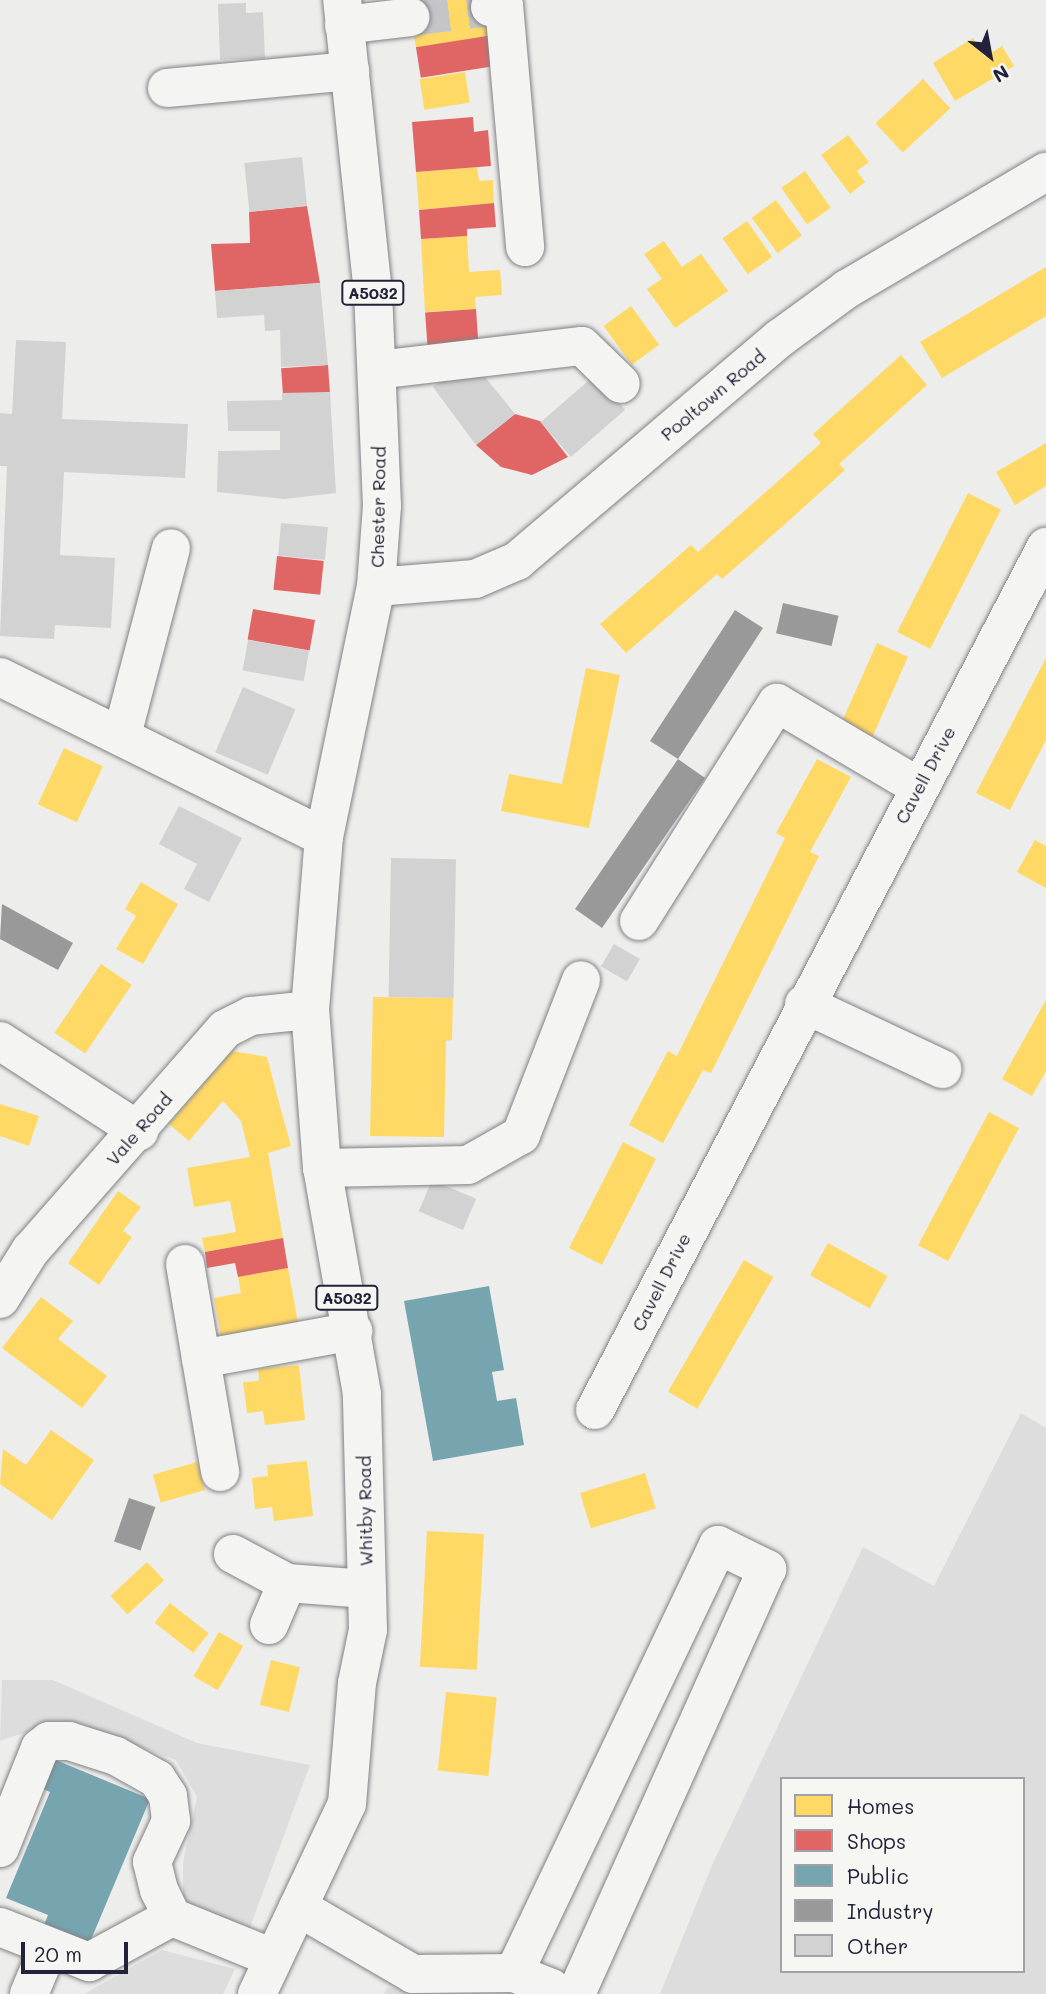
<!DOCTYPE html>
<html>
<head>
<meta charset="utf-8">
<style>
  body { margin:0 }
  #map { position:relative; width:1046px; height:1994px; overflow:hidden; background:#ededec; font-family:Mali,sans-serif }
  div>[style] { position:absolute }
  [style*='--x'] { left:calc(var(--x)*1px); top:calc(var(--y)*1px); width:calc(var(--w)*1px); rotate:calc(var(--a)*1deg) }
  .green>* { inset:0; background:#ddd }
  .homes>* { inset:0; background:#ffd966; transform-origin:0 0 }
  .shops>* { inset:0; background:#e06666; transform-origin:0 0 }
  .public>* { inset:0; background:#76a5af }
  .industry>* { inset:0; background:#999; transform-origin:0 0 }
  .building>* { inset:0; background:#d2d2d3; transform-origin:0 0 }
  .minor-tunnel>* { height:38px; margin-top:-19px; transform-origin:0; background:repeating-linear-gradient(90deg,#c4c4c9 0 38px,transparent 0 57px) }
  .roads { filter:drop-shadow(0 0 2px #828286) drop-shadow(0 0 2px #828286) }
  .minor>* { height:38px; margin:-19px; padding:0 19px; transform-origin:19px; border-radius:19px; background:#f4f4f2 }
  .major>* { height:38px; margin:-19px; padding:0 19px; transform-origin:19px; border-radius:19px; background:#f4f4f2 }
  span { translate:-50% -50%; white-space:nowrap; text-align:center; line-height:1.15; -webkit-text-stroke:7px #f6f6f2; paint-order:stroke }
  .shield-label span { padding:2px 5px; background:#f6f6f2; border:2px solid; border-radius:5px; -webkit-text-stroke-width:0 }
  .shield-label { font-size:16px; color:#22223b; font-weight:700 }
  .street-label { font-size:18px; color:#22223b }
  .legend { position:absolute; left:780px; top:1777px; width:245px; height:196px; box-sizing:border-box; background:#f6f6f2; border:2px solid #a1a1a9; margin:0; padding:9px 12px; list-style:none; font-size:21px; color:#22223b }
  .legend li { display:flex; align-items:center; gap:14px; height:35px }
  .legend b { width:35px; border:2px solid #a1a1a9 }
  .north { position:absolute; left:955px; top:21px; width:70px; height:70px; -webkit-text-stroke:5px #f6f6f2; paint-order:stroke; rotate:149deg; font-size:19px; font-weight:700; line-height:28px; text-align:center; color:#22223b }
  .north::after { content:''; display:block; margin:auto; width:24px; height:32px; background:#22223b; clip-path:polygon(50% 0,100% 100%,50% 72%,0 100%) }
  .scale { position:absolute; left:21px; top:1942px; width:107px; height:32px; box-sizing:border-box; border:4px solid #22223b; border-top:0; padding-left:9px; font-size:21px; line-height:24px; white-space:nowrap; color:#22223b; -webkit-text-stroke:5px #f6f6f2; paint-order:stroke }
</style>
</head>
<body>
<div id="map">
  <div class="green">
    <i style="clip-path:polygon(evenodd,1021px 1413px,1046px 1428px,1046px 1994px,660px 1994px,712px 1865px,863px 1547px,934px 1586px,1021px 1413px,782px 1779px,1023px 1779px,1023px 1971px,782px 1971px,782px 1779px)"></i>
    <i style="clip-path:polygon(2px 1680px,53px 1680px,197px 1743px,310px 1765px,249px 1930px,183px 1902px,183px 1862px,197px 1797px,176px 1760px,135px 1745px,32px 1730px,0 1741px)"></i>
    <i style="clip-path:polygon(162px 1950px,235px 1969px,223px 1994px,84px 1994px)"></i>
    <i style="clip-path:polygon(387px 1988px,512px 1991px,515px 1994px,384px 1994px)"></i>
  </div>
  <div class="homes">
    <i style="clip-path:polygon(408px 0,487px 0,493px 35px,416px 48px)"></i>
    <i style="clip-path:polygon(973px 38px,985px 57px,1002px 46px,1014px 66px,955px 101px,933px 63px)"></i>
    <i style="left:465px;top:72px;width:31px;height:46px;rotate:81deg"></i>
    <i style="left:923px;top:79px;width:40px;height:65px;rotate:47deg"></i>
    <i style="clip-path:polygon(848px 135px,869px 162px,857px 171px,865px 182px,850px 194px,821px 155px)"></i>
    <i style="clip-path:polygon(477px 167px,479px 181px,493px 180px,494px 203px,419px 210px,416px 172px)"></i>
    <i style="left:805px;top:171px;width:45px;height:29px;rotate:55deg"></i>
    <i style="left:776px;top:200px;width:44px;height:30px;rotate:54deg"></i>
    <i style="left:747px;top:221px;width:44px;height:30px;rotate:55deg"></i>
    <i style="clip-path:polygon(467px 236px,469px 272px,500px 270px,502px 295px,475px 297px,476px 309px,425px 312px,421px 239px)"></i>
    <i style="clip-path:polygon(664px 241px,682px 267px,701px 254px,728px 291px,675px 328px,647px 289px,662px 279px,644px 254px)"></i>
    <i style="clip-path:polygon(1046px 267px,1046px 316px,942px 378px,920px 342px)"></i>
    <i style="left:631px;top:306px;width:48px;height:34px;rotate:54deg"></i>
    <i style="clip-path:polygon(901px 355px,927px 385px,839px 464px,845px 470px,784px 525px,722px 579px,717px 574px,626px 653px,600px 624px,691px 545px,698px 552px,821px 443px,813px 434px)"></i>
    <i style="clip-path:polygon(1046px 443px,1046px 486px,1015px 505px,996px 472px)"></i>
    <i style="left:968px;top:493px;width:37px;height:156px;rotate:27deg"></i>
    <i style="left:877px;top:643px;width:34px;height:87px;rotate:24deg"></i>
    <i style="clip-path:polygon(1046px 658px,1046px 740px,1010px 810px,976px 793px)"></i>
    <i style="clip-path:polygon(586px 668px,620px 675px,589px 828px,501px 811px,509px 774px,562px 784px)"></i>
    <i style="left:64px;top:748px;width:43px;height:62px;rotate:25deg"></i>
    <i style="clip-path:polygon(817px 759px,851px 777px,810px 852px,819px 856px,711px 1073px,703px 1070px,663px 1143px,629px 1125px,668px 1051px,677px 1056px,785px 838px,776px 833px)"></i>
    <i style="clip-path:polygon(1035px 840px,1046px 846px,1046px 888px,1017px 872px)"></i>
    <i style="clip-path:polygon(141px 882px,178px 904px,143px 964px,116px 949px,136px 916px,125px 909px)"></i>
    <i style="left:101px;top:964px;width:37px;height:83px;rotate:34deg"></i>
    <i style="clip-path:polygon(373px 997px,453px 998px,452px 1040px,446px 1041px,444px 1137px,370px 1136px)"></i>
    <i style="clip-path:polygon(1046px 1000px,1046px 1071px,1032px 1096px,1002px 1079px)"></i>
    <i style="clip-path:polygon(232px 1051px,267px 1057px,281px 1110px,291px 1146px,268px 1153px,283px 1238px,205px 1252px,202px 1238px,236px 1232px,230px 1201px,194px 1207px,187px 1168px,250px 1157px,241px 1121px,223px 1101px,189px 1141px,169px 1124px)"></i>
    <i style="clip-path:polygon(0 1104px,39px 1116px,29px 1146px,0 1136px)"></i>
    <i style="left:989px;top:1112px;width:34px;height:151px;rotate:28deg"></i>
    <i style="left:623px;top:1142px;width:37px;height:119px;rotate:27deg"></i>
    <i style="clip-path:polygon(118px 1191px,141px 1207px,123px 1231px,132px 1237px,99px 1285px,68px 1263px)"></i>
    <i style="left:828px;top:1243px;width:68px;height:37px;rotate:29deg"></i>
    <i style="left:744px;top:1260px;width:34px;height:152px;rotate:30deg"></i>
    <i style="clip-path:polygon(288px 1268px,299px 1328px,222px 1341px,214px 1298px,241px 1293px,238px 1277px)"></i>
    <i style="clip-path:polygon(41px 1297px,73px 1321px,58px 1339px,107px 1376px,82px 1408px,2px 1348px)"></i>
    <i style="clip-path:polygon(299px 1365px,305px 1420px,265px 1425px,263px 1411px,247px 1413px,243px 1382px,259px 1381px,258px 1369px)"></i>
    <i style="clip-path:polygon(51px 1430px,94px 1460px,52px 1520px,0 1484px,3px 1449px,26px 1465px)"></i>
    <i style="clip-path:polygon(307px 1461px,313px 1516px,274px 1521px,272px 1507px,255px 1509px,252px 1478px,268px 1476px,267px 1465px)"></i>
    <i style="left:197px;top:1462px;width:29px;height:46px;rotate:74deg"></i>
    <i style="left:645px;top:1473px;width:37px;height:68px;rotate:73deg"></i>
    <i style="left:427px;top:1531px;width:57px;height:136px;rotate:3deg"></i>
    <i style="left:147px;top:1562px;width:25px;height:50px;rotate:47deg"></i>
    <i style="left:170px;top:1603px;width:49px;height:25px;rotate:38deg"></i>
    <i style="left:219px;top:1632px;width:28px;height:51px;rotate:30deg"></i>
    <i style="left:271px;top:1660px;width:30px;height:46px;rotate:14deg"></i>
    <i style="left:446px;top:1692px;width:51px;height:79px;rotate:6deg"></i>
  </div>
  <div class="shops">
    <i style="left:493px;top:35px;width:31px;height:78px;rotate:81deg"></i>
    <i style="clip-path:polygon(473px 117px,474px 132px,488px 130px,491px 166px,416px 172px,412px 122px)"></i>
    <i style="clip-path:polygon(494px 203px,496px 227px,467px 229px,467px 236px,421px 239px,419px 210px)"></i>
    <i style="clip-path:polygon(307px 206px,320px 283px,215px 291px,211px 244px,250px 243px,249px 212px)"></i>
    <i style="left:476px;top:309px;width:43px;height:51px;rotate:86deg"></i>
    <i style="left:328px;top:365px;width:27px;height:47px;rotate:86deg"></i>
    <i style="clip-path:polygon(515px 414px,540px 421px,568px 457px,532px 475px,501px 467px,476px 445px)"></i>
    <i style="left:277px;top:556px;width:47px;height:34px;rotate:6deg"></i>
    <i style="left:253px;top:609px;width:63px;height:31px;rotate:10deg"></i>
    <i style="clip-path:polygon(283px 1238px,288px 1268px,238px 1277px,235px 1263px,207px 1268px,205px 1252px)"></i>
  </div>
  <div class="public">
    <i style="clip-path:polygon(489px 1286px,504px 1370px,492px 1372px,497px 1401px,516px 1398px,524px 1445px,433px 1461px,404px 1301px)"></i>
    <i style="clip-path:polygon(46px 1756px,150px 1799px,85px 1954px,40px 1935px,48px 1915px,6px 1898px,50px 1792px,34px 1785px)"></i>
  </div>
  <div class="industry">
    <i style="left:783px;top:603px;width:57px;height:31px;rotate:13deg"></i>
    <i style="clip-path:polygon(735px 610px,763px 628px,678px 759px,705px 778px,602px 928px,575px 909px,678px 759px,650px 741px)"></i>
    <i style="clip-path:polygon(2px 904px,73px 943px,58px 970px,0 939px)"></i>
    <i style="left:129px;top:1498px;width:28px;height:46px;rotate:19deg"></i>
  </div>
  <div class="building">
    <i style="clip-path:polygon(246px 3px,246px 13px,263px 12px,265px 58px,220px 60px,218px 4px)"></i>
    <i style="left:302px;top:157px;width:49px;height:58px;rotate:84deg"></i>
    <i style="clip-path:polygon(320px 283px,328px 365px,281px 367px,280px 330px,265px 331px,264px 315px,217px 318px,215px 291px)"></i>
    <i style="clip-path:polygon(16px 340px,66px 342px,62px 419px,188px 424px,185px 478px,64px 472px,60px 555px,115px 558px,111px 628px,55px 625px,54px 639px,0 636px,7px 466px,0 466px,0 413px,12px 414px)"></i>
    <i style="clip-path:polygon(477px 367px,515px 414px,476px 445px,433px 387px,456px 369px)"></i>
    <i style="left:595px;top:375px;width:46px;height:72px;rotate:49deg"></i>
    <i style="clip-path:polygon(330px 392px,336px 493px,284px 499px,217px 492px,218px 451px,280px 450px,280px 431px,228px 431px,227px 401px,282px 400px,282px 393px)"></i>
    <i style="left:281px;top:523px;width:47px;height:33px;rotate:5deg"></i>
    <i style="left:248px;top:640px;width:62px;height:31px;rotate:10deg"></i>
    <i style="left:243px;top:687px;width:57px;height:71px;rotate:23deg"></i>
    <i style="clip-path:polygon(179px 806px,242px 838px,209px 902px,184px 889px,197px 864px,159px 844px)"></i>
    <i style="left:391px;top:858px;width:65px;height:139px;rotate:1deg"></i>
    <i style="left:614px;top:944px;width:30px;height:26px;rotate:30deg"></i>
    <i style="left:432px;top:1180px;width:48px;height:34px;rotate:23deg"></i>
  </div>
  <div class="minor-tunnel">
    <i style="--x:411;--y:17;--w:80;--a:-7.2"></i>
  </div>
  <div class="roads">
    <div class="minor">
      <i style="--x:490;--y:7;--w:14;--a:-8"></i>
      <i style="--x:504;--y:5;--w:243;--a:85"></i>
      <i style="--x:344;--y:25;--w:67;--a:-6.8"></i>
      <i style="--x:167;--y:88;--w:184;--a:-5.3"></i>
      <i style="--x:377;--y:370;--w:206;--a:-6.7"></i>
      <i style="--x:582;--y:346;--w:54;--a:44.3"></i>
      <i style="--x:376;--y:587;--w:99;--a:-4.6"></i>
      <i style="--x:475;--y:579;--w:46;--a:-23.2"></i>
      <i style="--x:517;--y:561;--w:345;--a:-40.3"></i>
      <i style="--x:780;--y:338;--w:83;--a:-36.2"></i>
      <i style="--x:847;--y:289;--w:231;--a:-30.5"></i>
      <i style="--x:0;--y:677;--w:361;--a:26.3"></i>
      <i style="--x:122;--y:735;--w:193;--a:-75.3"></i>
      <i style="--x:639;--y:921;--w:258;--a:-57.7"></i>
      <i style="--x:777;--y:703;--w:165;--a:30.6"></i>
      <i style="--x:804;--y:1004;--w:153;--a:25.2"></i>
      <i style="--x:0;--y:1041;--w:166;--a:32.9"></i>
      <i style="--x:322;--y:1168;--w:146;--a:-1.2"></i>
      <i style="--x:468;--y:1165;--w:61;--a:-29.5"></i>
      <i style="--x:521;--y:1135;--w:166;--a:-68.8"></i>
      <i style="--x:185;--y:1264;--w:211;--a:80.4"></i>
      <i style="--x:0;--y:1299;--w:57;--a:-58"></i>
      <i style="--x:30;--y:1251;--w:295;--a:-48.7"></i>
      <i style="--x:225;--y:1029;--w:29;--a:-27"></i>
      <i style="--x:251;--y:1016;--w:59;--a:-5.8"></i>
      <i style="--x:201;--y:1359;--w:155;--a:-10.4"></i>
      <i style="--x:595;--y:1410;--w:974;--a:-62.41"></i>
      <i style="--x:233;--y:1554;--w:61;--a:28.2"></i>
      <i style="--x:287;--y:1583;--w:80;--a:4.3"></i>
      <i style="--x:269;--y:1625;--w:46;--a:-66.8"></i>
      <i style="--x:0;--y:1848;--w:108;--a:-68.2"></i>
      <i style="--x:40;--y:1748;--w:11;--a:-38"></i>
      <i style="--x:49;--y:1741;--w:20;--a:0"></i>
      <i style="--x:69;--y:1741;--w:49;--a:17.7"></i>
      <i style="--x:116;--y:1756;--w:47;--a:29.3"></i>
      <i style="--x:157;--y:1779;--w:20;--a:57"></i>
      <i style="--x:168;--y:1796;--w:25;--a:83"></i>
      <i style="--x:171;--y:1821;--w:45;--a:114.9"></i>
      <i style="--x:152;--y:1862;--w:29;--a:76"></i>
      <i style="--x:159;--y:1890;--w:30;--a:64"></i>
      <i style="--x:172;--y:1917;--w:109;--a:22.1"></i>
      <i style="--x:298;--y:1907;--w:133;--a:30.2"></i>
      <i style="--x:413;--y:1974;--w:101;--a:-0.6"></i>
      <i style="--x:514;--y:1973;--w:40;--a:22"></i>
      <i style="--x:551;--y:1988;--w:6;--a:72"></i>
      <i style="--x:0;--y:1927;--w:96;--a:21.5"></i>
      <i style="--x:89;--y:1962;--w:94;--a:-28.5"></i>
      <i style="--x:514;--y:1973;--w:474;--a:-64.5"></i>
      <i style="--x:718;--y:1545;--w:55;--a:26.1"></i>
      <i style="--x:767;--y:1569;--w:466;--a:114.2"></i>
      <i style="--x:29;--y:1994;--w:49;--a:-67.1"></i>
    </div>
    <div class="major">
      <i style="--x:257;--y:1994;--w:210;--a:-64.7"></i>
      <i style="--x:347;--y:1804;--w:121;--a:-85.3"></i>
      <i style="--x:357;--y:1683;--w:54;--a:-78.3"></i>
      <i style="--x:368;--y:1630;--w:236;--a:-91.5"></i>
      <i style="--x:362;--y:1394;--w:230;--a:-100"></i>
      <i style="--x:322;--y:1168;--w:158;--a:-94.3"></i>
      <i style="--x:310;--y:1010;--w:174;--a:-85.4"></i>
      <i style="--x:324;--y:837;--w:255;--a:-78.3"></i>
      <i style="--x:376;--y:587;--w:81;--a:-85.8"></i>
      <i style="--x:382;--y:506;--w:213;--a:-92.4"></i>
      <i style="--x:373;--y:293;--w:295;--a:-96"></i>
    </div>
  </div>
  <div class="shield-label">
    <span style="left:373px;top:293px">A5032</span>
    <span style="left:347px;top:1298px">A5032</span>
  </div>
  <div class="street-label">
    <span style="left:713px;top:395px;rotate:-40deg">Pooltown Road</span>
    <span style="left:378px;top:507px;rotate:-89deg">Chester Road</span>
    <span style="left:925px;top:775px;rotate:-62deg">Cavell Drive</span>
    <span style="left:139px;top:1129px;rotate:-49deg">Vale Road</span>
    <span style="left:661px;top:1282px;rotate:-63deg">Cavell Drive</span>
    <span style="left:365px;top:1511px;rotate:-91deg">Whitby Road</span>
  </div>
  <ul class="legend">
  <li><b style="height:19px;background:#ffd966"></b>Homes</li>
  <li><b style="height:19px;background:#e06666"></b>Shops</li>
  <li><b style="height:19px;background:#76a5af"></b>Public</li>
  <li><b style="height:19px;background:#999"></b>Industry</li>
  <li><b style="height:19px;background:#d2d2d3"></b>Other</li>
  </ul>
  <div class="north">N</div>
  <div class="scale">20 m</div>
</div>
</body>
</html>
